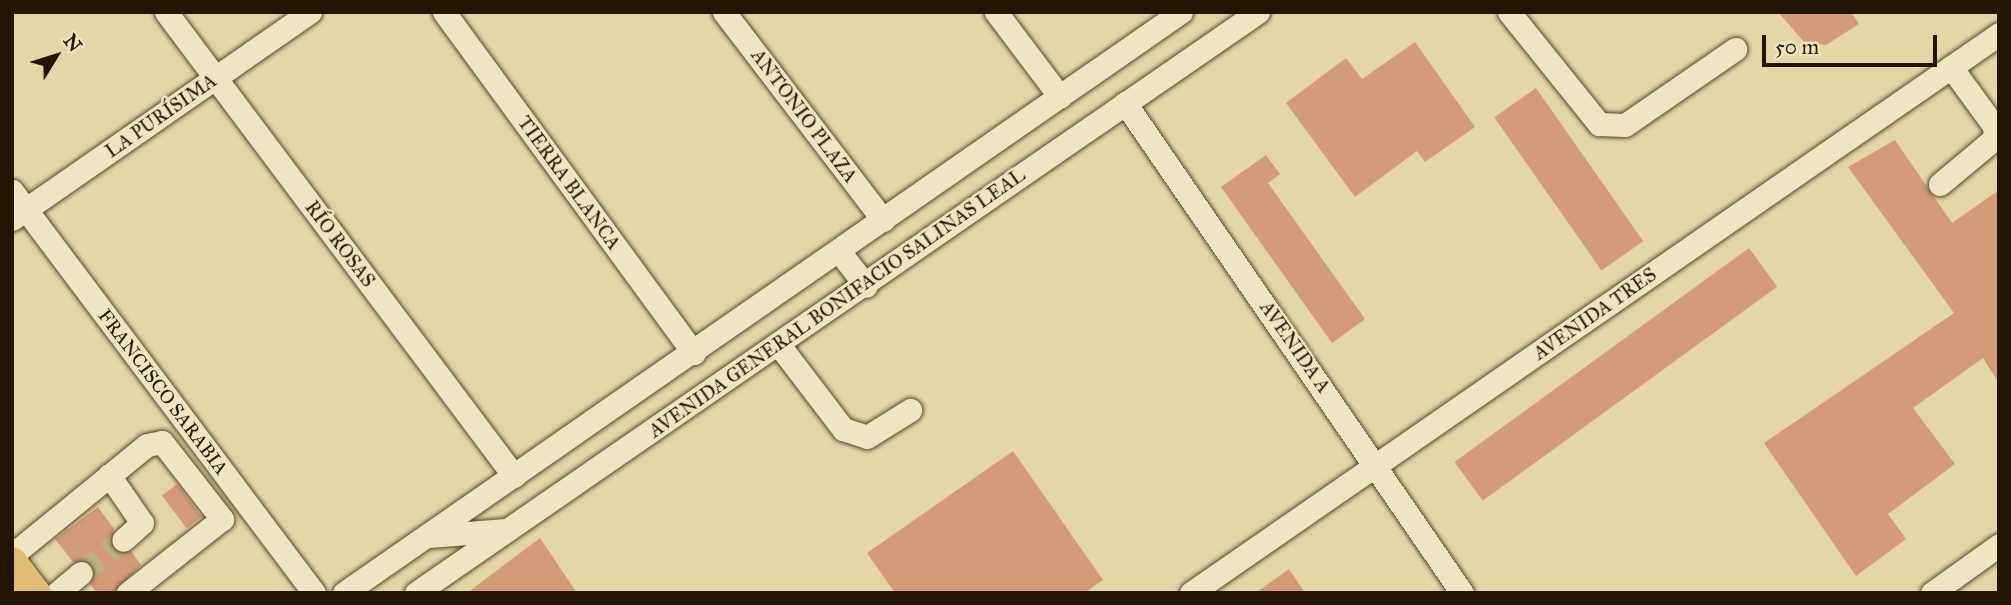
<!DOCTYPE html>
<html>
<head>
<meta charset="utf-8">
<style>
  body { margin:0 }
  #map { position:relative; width:2011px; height:605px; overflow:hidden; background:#e5d7a5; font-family:"IM FELL Great Primer",serif }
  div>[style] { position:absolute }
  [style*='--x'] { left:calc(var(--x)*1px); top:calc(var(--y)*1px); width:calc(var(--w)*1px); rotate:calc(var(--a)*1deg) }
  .building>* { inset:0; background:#d39b78; transform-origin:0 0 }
  .minor-tunnel>* { height:23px; margin-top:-11.5px; transform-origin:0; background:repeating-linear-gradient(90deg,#beb084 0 23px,transparent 0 34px) }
  .roads { filter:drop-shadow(0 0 2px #54462a) drop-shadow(0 0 2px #54462a) }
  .minor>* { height:23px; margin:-11.5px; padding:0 11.5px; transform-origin:11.5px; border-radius:11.5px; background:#eee5c4 }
  .major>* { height:30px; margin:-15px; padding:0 15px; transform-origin:15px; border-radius:15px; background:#e2bc72 }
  span { translate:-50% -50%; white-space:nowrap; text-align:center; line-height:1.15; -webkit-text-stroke:5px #eee5c4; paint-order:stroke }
  .street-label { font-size:19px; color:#231501 }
  .frame { position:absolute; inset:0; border:14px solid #231501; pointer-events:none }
  .north { position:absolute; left:21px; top:21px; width:70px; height:70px; -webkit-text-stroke:5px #eee5c4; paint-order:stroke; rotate:52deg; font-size:19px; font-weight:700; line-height:28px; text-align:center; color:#231501 }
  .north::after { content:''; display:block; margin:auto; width:24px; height:32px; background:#231501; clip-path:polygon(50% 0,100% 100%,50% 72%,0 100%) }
  .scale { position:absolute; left:1762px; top:35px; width:175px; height:32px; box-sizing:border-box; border:4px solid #231501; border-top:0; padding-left:9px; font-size:21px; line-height:24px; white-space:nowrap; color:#231501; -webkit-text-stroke:5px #eee5c4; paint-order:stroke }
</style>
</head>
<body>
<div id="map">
  <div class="building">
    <i style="clip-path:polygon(1778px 12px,1851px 12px,1859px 24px,1826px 45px,1804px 42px)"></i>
    <i style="clip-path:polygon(1415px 42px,1475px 127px,1425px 162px,1417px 151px,1355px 197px,1286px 103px,1346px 58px,1362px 79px)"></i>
    <i style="left:1536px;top:88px;width:187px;height:51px;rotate:55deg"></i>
    <i style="clip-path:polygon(1895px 140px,1952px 223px,1999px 190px,1999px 383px,1983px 358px,1913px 408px,1955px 464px,1888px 514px,1906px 539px,1856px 576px,1764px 443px,1954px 313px,1848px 167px)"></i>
    <i style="clip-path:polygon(1266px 155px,1280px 174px,1268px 183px,1365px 319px,1332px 343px,1221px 187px)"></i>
    <i style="left:1749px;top:248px;width:48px;height:364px;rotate:54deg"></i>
    <i style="clip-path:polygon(1013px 451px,1103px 580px,1084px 593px,895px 593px,867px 553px)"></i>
    <i style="left:177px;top:484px;width:41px;height:19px;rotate:53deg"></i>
    <i style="clip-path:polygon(98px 507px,114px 529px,112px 549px,131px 551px,141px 565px,113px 593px,97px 593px,90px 584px,92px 565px,73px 562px,55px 539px)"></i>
    <i style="clip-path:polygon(540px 538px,577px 593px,467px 593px)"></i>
    <i style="clip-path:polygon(1289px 569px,1305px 593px,1256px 593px)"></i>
  </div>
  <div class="minor-tunnel">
    <i style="--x:81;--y:573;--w:53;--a:-38.2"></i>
  </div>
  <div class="roads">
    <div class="minor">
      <i style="--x:166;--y:12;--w:580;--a:53.13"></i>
      <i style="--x:444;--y:12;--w:423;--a:53.8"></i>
      <i style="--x:724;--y:12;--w:262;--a:52.6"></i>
      <i style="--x:996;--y:12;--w:106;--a:53"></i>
      <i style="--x:1509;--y:12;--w:144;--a:51.2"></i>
      <i style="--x:1599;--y:124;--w:26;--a:2"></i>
      <i style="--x:1625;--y:125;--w:134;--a:-34.6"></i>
      <i style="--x:1125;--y:103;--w:595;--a:55.48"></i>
      <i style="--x:1940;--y:184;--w:72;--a:-39.9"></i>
      <i style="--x:1995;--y:138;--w:12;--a:-95"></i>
      <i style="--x:1994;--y:126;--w:73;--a:-126.1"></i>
      <i style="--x:12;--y:191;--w:503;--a:53.08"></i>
      <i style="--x:12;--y:219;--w:363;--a:-34.8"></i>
      <i style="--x:839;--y:251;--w:44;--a:52.4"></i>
      <i style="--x:779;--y:345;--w:106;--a:52.7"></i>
      <i style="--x:843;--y:429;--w:25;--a:18"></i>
      <i style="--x:867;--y:437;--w:51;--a:-32.1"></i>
      <i style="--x:109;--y:475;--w:58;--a:55.5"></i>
      <i style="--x:142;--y:523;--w:25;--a:138"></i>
      <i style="--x:429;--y:536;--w:77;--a:-4.5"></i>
      <i style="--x:12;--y:555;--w:174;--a:-39.2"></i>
      <i style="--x:147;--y:445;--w:15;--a:-11"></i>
      <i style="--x:162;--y:442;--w:98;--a:52.1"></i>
      <i style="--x:222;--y:519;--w:120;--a:141.8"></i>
      <i style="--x:12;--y:591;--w:3;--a:45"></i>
      <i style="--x:57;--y:593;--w:31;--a:-40"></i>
      <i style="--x:344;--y:593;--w:1019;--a:-34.77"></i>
      <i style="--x:416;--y:593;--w:1023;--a:-34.61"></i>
      <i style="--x:1191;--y:593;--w:983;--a:-34.68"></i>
      <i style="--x:1932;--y:593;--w:82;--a:-35.6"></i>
    </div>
    <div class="major">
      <i style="--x:12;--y:562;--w:39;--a:53"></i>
    </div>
  </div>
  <div class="street-label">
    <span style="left:161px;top:116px;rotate:-35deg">LA PURÍSIMA</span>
    <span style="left:804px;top:116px;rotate:53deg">ANTONIO PLAZA</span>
    <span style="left:569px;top:183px;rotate:54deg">TIERRA BLANCA</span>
    <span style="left:340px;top:244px;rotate:53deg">RÍO ROSAS</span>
    <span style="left:837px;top:303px;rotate:-35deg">AVENIDA GENERAL BONIFACIO SALINAS LEAL</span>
    <span style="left:1595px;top:314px;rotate:-35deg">AVENIDA TRES</span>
    <span style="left:1295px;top:347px;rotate:55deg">AVENIDA A</span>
    <span style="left:163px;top:392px;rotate:53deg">FRANCISCO SARABIA</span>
  </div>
  <div class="frame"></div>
  <div class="north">N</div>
  <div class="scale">50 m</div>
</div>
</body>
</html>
